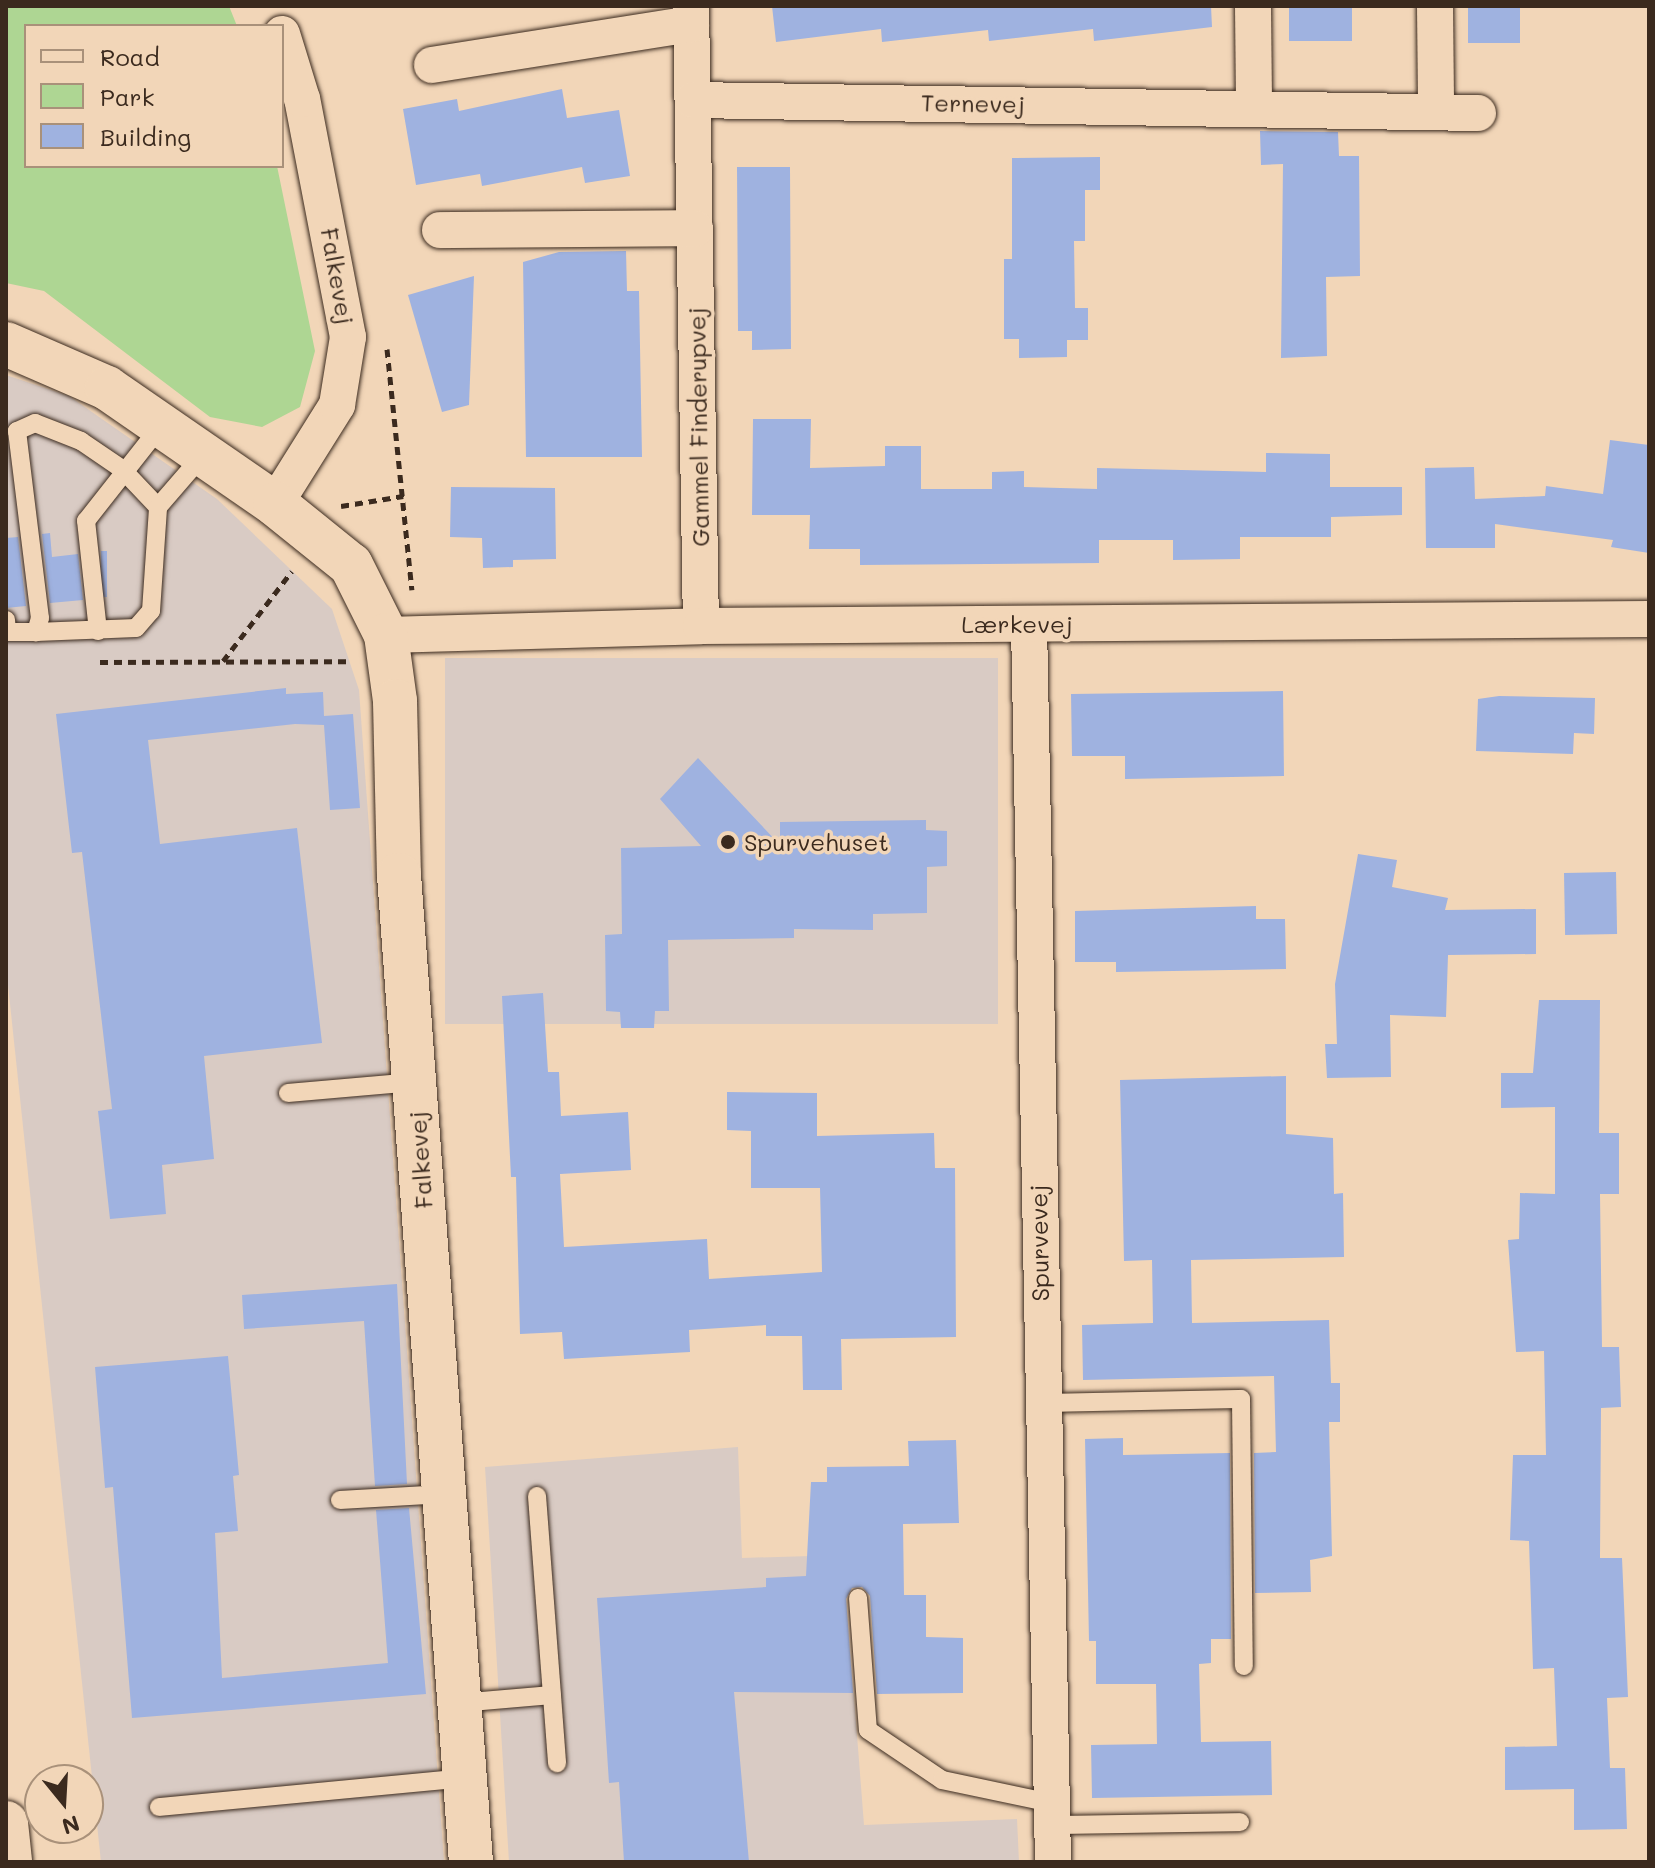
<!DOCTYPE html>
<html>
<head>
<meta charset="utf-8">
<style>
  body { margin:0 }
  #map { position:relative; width:1655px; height:1868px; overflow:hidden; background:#f2d6b8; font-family:Mali,sans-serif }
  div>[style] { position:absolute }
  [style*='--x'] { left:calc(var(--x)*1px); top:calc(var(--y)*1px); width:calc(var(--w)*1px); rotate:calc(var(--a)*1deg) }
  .built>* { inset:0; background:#d9cbc4; transform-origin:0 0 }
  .green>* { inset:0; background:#aed693 }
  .building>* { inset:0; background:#9fb2e0; transform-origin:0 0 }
  .path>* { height:5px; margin-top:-2.5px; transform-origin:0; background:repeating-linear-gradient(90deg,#3b2a1e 0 8px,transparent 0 14px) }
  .roads { filter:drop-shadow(0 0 2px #3b2a1e) drop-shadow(0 0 2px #3b2a1e) }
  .service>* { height:18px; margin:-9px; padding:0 9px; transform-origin:9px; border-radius:9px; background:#f2d6b8 }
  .minor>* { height:36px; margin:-18px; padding:0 18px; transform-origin:18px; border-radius:18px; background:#f2d6b8 }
  .tertiary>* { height:44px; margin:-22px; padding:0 22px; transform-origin:22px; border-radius:22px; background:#f2d6b8 }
  .dots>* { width:22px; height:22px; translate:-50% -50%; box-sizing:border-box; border:4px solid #f2d6b8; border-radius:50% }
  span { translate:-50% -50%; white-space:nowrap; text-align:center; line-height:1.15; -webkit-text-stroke:7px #f2d6b8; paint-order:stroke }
  .street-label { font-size:24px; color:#3b2a1e }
  .poi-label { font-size:24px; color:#3b2a1e }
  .left { translate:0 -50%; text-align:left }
  .frame { position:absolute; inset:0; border:8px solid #3b2a1e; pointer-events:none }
  .legend { position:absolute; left:24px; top:24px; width:260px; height:144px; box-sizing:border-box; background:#f2d6b8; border:2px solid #a9917a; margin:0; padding:10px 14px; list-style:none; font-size:24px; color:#3b2a1e }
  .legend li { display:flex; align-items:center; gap:16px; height:40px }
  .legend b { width:40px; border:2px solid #a9917a }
  .north { position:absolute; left:24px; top:1764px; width:80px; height:80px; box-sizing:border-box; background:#f2d6b8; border:2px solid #a9917a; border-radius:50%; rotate:162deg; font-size:22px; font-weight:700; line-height:32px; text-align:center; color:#3b2a1e }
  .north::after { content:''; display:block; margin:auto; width:28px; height:36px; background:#3b2a1e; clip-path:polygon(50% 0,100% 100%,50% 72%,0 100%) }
</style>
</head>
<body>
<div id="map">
  <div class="built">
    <i style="clip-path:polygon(6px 375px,69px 396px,217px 499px,332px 609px,359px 690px,444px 1862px,101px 1862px,6px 966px)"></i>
    <i style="left:998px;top:658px;width:366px;height:553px;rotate:90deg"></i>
    <i style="clip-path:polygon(738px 1447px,742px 1558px,843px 1555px,864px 1825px,1017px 1819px,1019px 1862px,509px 1862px,485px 1467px)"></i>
  </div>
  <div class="green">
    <i style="clip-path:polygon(6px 6px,229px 6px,237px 26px,26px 26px,26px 166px,277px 166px,315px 351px,300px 407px,262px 427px,210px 417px,44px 291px,6px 283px)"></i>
  </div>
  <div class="building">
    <i style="clip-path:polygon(772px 6px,1211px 6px,1212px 27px,1094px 41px,1093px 29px,989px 41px,988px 30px,882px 42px,881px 29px,776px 42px)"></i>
    <i style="left:1289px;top:6px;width:63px;height:35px"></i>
    <i style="left:1468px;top:6px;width:52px;height:37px"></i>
    <i style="clip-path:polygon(562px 89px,567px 118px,619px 110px,630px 176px,585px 183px,582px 167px,482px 186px,480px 174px,416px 185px,403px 109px,457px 99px,459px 111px)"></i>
    <i style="clip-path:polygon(1260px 131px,1338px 132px,1339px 156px,1359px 156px,1360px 276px,1326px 277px,1327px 356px,1281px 358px,1283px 164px,1261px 165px)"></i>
    <i style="clip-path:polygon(1100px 157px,1100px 190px,1085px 190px,1085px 241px,1074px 241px,1075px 308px,1088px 308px,1088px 340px,1067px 340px,1067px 357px,1019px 358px,1019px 339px,1004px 339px,1004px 259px,1012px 259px,1012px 158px)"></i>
    <i style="clip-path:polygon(737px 167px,790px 167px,791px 349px,752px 350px,752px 331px,738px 331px)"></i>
    <i style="clip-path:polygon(626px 251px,627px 291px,639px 291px,642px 457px,526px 457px,523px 262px,559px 252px)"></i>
    <i style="clip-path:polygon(474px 276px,469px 405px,442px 412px,408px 295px)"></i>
    <i style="clip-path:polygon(753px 419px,811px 419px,810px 468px,885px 466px,885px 446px,921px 446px,921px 489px,992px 489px,992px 472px,1024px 471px,1024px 487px,1097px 489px,1097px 468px,1266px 472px,1266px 453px,1330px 454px,1330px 487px,1402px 487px,1402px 515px,1331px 517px,1331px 537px,1240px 537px,1240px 559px,1173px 560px,1173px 540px,1099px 540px,1099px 563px,860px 565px,860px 549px,809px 549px,810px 515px,752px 515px)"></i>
    <i style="clip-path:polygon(1610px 440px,1649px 445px,1649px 553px,1611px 547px,1613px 540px,1495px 524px,1495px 548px,1426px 548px,1425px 468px,1474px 467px,1475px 499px,1545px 496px,1546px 486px,1603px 494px)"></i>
    <i style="clip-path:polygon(451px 487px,555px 488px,556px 559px,513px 560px,513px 567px,483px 568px,482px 538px,450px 537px)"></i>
    <i style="clip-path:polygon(50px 533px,52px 557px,78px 554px,83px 600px,50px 603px,42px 534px)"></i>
    <i style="clip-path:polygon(18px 537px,26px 606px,6px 608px,6px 538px)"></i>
    <i style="left:101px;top:551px;width:6px;height:46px"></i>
    <i style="clip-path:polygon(286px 688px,286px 694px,323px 692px,324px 716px,353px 714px,360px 808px,330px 810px,324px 725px,295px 724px,148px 740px,160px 844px,297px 828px,322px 1043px,204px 1056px,214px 1159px,162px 1165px,166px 1214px,110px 1219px,98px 1111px,112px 1109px,82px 852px,72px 853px,56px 714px)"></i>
    <i style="clip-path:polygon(1283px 691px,1284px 776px,1125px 779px,1125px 756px,1072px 756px,1071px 694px)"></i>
    <i style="clip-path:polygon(1499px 696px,1595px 698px,1594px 734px,1574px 733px,1573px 754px,1476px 751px,1478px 699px)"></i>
    <i style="clip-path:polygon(698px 758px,780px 845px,780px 822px,926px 820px,926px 830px,947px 831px,947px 866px,927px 867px,927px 913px,873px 914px,873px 930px,794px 929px,794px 938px,668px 940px,669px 1011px,655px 1011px,654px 1028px,621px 1028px,620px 1012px,606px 1011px,605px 935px,622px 934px,621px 848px,701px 846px,660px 799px)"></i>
    <i style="clip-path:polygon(1358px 854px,1397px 860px,1392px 887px,1448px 898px,1445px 910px,1536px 909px,1536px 954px,1448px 955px,1446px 1017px,1390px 1015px,1391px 1077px,1327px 1078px,1325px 1044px,1337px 1044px,1335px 984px)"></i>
    <i style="left:1616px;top:872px;width:62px;height:52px;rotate:89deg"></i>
    <i style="clip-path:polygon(1256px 906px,1256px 919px,1285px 919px,1286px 969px,1116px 972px,1116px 962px,1075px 962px,1075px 911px)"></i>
    <i style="clip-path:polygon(543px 993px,548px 1072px,559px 1072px,561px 1116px,628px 1112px,631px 1170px,560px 1174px,564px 1247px,707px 1239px,709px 1279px,822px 1272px,820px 1188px,751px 1188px,751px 1131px,727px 1130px,727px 1092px,817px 1093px,817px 1136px,934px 1133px,935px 1168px,955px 1168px,956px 1337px,841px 1339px,842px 1390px,803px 1390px,802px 1336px,766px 1336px,766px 1325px,689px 1330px,690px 1352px,564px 1359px,562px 1332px,520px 1334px,516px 1177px,511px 1177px,502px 996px)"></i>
    <i style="clip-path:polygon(1539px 1000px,1600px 1000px,1599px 1133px,1619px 1133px,1619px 1194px,1600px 1194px,1602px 1347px,1619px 1347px,1621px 1407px,1601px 1408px,1600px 1558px,1622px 1558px,1628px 1697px,1607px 1698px,1610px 1768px,1625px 1768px,1627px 1829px,1574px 1830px,1574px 1789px,1505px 1790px,1505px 1747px,1557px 1746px,1554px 1668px,1533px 1669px,1529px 1541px,1510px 1540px,1513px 1455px,1546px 1455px,1544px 1351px,1516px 1352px,1508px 1240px,1519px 1239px,1520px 1193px,1555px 1194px,1555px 1107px,1501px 1108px,1501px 1073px,1533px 1073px)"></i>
    <i style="clip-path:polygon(1286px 1076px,1286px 1134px,1333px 1138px,1334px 1194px,1343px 1193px,1344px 1257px,1191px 1260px,1192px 1323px,1329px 1320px,1331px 1383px,1340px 1383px,1340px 1422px,1329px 1422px,1332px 1556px,1310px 1560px,1311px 1592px,1255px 1593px,1254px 1453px,1276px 1452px,1274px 1376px,1083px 1380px,1082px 1325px,1153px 1323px,1152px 1260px,1124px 1261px,1120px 1080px)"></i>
    <i style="clip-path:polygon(397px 1284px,407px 1484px,375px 1486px,364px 1321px,244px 1329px,242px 1295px)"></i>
    <i style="clip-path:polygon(228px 1356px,239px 1475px,233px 1476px,238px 1531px,215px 1533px,222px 1678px,388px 1663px,376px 1510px,409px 1508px,426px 1694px,132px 1718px,113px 1487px,105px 1488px,95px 1367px)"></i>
    <i style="clip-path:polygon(1123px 1438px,1123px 1455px,1230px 1453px,1231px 1639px,1211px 1639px,1211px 1663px,1199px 1664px,1201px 1742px,1271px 1741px,1272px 1795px,1092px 1798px,1091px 1745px,1157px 1744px,1156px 1684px,1096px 1684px,1096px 1641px,1089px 1641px,1085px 1439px)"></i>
    <i style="clip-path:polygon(956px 1440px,959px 1523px,903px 1524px,904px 1595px,926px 1595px,926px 1637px,963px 1638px,963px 1693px,877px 1694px,870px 1596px,862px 1587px,852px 1588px,846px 1599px,853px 1693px,734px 1692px,749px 1862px,624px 1862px,619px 1782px,609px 1783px,597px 1598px,766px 1587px,766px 1578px,806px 1576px,811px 1482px,827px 1482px,827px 1467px,909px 1466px,908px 1441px)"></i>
  </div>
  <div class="path">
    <i style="--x:387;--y:349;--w:242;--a:84.1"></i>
    <i style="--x:341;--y:506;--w:63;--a:-9.2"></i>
    <i style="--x:223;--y:661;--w:113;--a:-52.5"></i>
    <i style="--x:100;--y:662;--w:250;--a:-0.2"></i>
  </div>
  <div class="roads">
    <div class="service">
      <i style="--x:158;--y:507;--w:52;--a:-133.5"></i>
      <i style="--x:122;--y:469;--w:50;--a:-145.7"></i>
      <i style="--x:81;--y:441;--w:49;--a:-158.6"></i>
      <i style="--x:35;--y:423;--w:20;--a:156"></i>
      <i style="--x:17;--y:431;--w:188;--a:83"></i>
      <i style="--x:40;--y:618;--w:15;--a:106"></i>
      <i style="--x:36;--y:632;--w:100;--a:-2.3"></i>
      <i style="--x:136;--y:628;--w:23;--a:-49"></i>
      <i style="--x:151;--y:611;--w:104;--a:-86.1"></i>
      <i style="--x:158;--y:507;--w:67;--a:-49.2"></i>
      <i style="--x:6;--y:620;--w:12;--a:85"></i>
      <i style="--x:7;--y:632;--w:29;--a:0"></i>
      <i style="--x:98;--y:631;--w:111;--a:-96.2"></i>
      <i style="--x:86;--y:521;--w:120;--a:-51.8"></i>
      <i style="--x:288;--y:1093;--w:126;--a:-5"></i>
      <i style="--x:1042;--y:1403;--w:199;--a:-1.2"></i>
      <i style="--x:1241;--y:1399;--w:267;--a:89.4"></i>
      <i style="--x:537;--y:1496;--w:268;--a:85.7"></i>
      <i style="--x:340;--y:1500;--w:104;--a:-3.3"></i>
      <i style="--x:858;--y:1598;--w:132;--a:85.7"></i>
      <i style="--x:868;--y:1730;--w:89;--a:34"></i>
      <i style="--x:942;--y:1780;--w:111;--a:11.9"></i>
      <i style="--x:459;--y:1703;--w:93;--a:-4.9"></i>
      <i style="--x:159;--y:1807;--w:307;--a:-5.4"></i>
      <i style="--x:1052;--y:1825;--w:188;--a:-0.9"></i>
    </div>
    <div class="minor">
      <i style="--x:691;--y:6;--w:620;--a:89.08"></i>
      <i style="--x:1253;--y:6;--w:101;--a:89.4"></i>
      <i style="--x:1435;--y:6;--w:103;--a:89.4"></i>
      <i style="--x:432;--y:65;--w:262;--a:-9"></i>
      <i style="--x:693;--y:100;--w:785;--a:0.95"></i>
      <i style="--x:440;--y:230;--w:255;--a:-0.4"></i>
      <i style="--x:275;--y:504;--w:117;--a:-57.9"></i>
      <i style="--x:337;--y:405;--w:69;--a:-80.8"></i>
      <i style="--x:348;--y:337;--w:242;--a:-100.9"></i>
      <i style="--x:302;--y:99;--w:68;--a:-107.1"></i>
      <i style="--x:1029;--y:624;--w:1238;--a:88.89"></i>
      <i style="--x:386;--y:635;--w:315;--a:-1.6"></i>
      <i style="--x:701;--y:626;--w:948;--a:-0.42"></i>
    </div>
    <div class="tertiary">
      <i style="--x:6;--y:344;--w:110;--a:23.5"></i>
      <i style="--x:107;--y:388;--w:204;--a:34.6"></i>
      <i style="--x:275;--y:504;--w:97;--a:38.8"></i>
      <i style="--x:351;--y:565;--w:78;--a:63.4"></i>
      <i style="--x:386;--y:635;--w:67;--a:82.2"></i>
      <i style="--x:395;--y:701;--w:174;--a:88.7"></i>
      <i style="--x:399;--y:875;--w:990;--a:85.83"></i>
      <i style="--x:6;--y:1823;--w:39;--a:84"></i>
    </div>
  </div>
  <div class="dots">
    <i style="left:728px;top:842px;background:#3b2a1e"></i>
  </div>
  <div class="street-label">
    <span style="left:973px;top:103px;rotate:1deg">Ternevej</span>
    <span style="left:338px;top:276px;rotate:80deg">Falkevej</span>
    <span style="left:698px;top:427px;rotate:-91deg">Gammel Finderupvej</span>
    <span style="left:1017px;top:624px">Lærkevej</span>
    <span style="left:420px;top:1160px;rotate:-94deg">Falkevej</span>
    <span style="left:1039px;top:1243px;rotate:-91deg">Spurvevej</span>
  </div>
  <div class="poi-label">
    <span class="left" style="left:744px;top:842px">Spurvehuset</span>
  </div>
  <div class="frame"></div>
  <ul class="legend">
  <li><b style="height:10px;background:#f2d6b8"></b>Road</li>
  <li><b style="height:22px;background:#aed693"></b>Park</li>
  <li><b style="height:22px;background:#9fb2e0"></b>Building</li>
  </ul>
  <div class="north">N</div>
</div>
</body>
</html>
